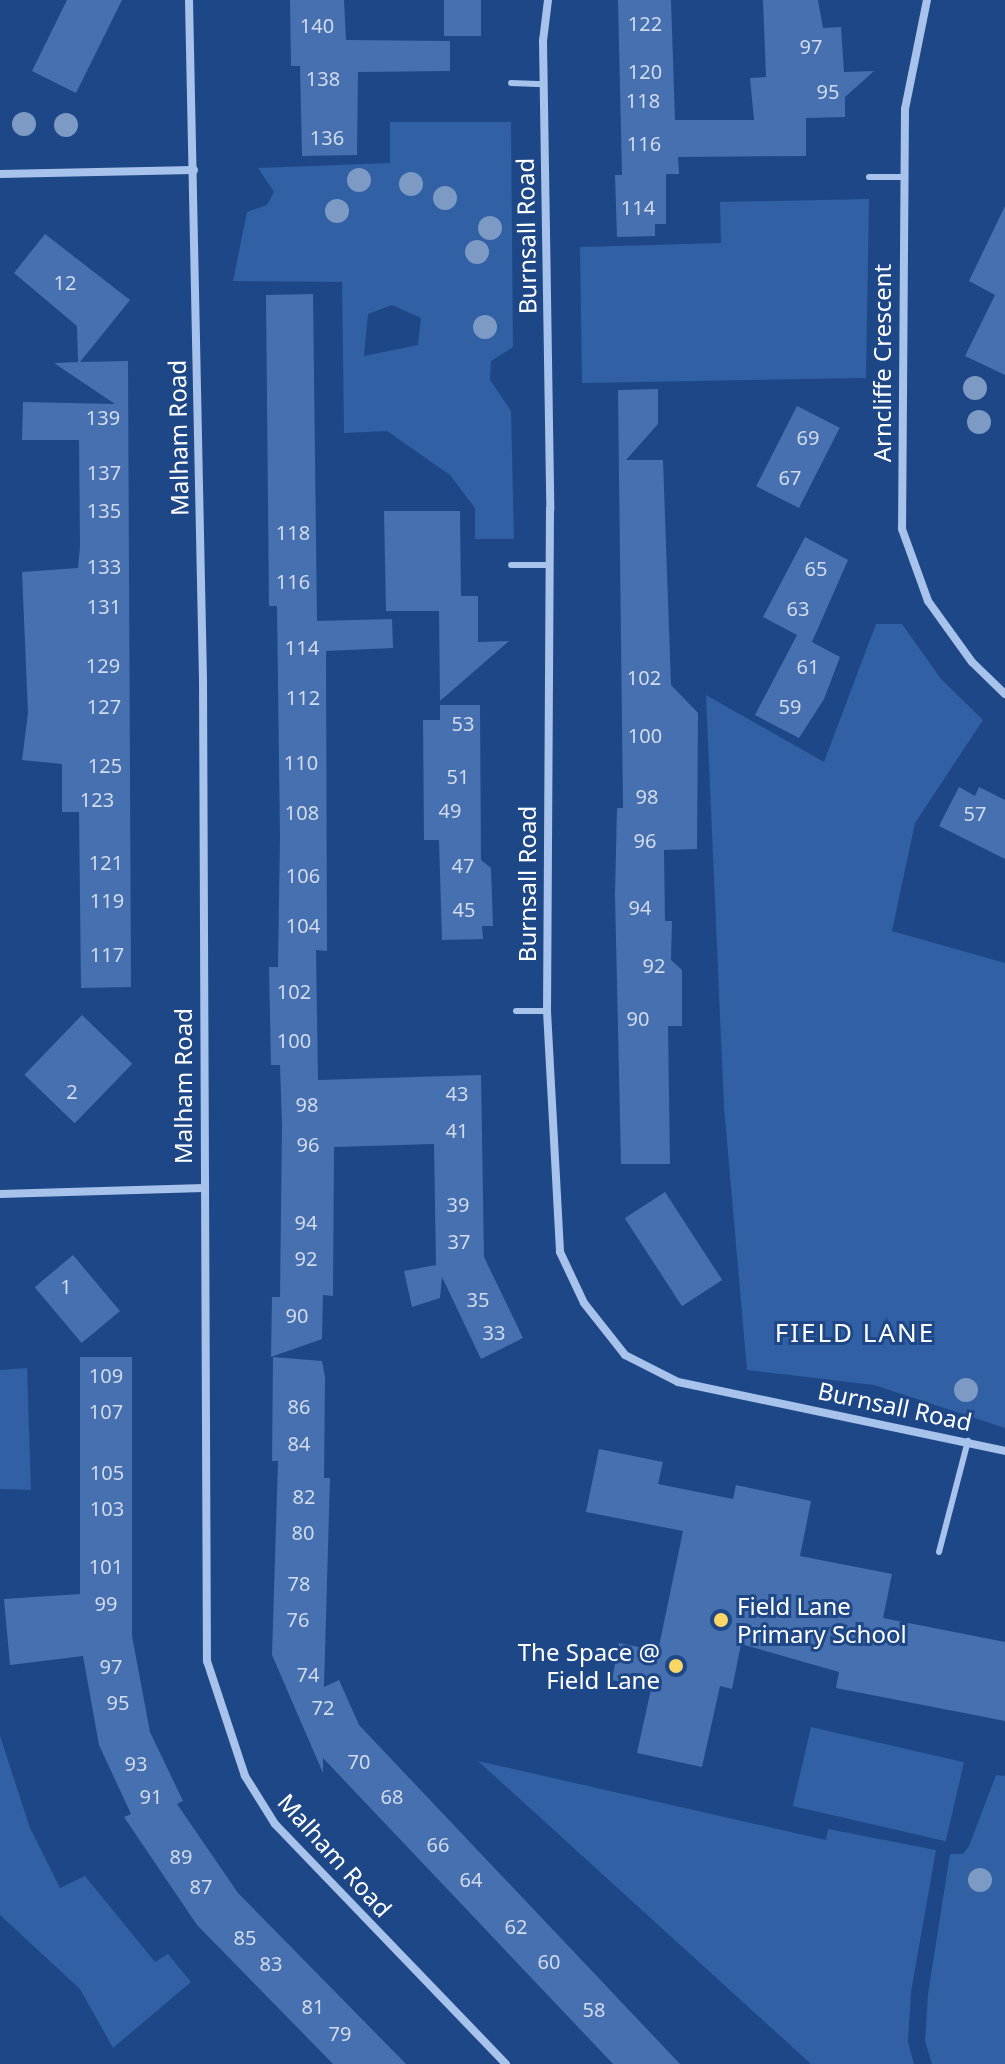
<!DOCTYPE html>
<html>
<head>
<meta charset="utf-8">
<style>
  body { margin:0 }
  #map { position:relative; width:1005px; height:2064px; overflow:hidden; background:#1e4787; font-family:"Noto Sans",sans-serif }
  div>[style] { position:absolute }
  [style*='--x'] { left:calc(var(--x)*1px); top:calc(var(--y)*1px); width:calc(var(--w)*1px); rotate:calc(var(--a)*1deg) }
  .green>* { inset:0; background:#3160a4; transform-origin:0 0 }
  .building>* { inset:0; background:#4670b0; transform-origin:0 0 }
  .lane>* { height:6px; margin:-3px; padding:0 3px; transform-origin:3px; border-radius:3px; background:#a7c2eb }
  .street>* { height:8px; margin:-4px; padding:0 4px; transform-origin:4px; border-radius:4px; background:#a7c2eb }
  .trees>* { width:24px; height:24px; margin:-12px; border-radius:50%; background:#7d9ac5 }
  .dots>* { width:22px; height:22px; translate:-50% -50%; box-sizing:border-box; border:4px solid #1e4787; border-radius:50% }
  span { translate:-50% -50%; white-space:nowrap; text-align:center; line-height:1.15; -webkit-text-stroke:6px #1e4787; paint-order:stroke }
  .number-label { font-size:20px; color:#d1dbeb }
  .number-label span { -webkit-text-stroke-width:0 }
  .street-label { font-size:24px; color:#fff }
  .poi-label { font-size:24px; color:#fff }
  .left { translate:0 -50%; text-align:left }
  .right { translate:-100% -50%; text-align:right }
  .neighbourhood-label { font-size:26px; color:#fff; letter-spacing:2px }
</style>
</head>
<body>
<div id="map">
  <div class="green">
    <i style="clip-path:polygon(evenodd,390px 122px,511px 122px,513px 347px,491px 361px,490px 380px,511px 411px,514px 539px,475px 539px,475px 508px,450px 475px,387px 431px,344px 433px,342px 282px,233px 281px,247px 212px,267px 205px,274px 192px,258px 168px,390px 163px,390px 122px,392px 305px,421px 318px,418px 345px,364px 356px,368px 314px,392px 305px)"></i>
    <i style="clip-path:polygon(869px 199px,866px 378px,582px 383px,580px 247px,721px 243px,720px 202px)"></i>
    <i style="clip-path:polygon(876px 624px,902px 624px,941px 679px,983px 720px,915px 823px,892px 931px,1005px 963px,1005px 1428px,874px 1385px,747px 1370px,724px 1107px,706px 695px,824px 762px)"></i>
    <i style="clip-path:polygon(27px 1368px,31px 1490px,0 1489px,0 1370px)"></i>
    <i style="left:811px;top:1727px;width:157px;height:81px;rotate:13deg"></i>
    <i style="clip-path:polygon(0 1736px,30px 1828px,60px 1888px,85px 1876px,155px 1962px,168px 1954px,191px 1982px,113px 2048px,80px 1989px,0 1915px)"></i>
    <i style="clip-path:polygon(478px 1761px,826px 1840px,828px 1829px,936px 1850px,911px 1992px,908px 2042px,914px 2064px,811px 2064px)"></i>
    <i style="clip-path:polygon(996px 1775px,1005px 1776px,1005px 2064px,932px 2064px,925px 2041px,928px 1994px,950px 1854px,963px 1854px,969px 1846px)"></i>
  </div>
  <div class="building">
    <i style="clip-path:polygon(67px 0,122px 0,76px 93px,32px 71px)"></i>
    <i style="clip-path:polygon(290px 0,344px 0,346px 40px,450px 41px,450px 71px,358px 72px,357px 155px,302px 156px,300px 66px,291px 66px)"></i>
    <i style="left:444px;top:0;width:37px;height:36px"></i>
    <i style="clip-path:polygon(618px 0,671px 0,675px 120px,754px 120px,750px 78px,766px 77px,763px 0,818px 0,823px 28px,841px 27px,844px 72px,874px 71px,845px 97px,845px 117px,806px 118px,806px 156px,678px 157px,679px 174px,666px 174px,666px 224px,655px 224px,655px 236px,617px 237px,615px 175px,622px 175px)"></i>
    <i style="clip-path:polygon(1005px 206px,1005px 375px,965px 356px,995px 295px,969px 281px)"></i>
    <i style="clip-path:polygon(45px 234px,130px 300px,80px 362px,128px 361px,131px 987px,81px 988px,79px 812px,62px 812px,62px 764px,22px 760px,28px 713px,22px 572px,78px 568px,80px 546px,79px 440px,22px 440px,23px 402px,115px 404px,54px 363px,78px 362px,77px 326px,14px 273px)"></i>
    <i style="clip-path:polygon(313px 294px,317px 621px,392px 619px,393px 648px,326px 651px,327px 951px,316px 950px,318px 1080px,481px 1075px,484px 1257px,523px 1338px,481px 1359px,442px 1277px,440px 1298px,412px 1307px,404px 1271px,436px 1265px,434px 1144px,334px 1147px,333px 1296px,323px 1295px,322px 1339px,271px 1357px,272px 1297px,280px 1297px,282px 1125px,280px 1065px,271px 1065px,269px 967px,278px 967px,280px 837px,277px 606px,269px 606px,266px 295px)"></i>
    <i style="clip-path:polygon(658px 389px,658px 424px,626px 460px,663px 460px,671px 685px,698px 713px,697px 849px,664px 850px,665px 921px,672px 921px,671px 960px,682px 970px,682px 1026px,668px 1026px,670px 1164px,621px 1164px,615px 894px,617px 808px,623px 808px,618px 390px)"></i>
    <i style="left:797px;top:406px;width:48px;height:90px;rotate:27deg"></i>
    <i style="clip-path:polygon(384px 511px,460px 511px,461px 596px,478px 596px,478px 642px,509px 641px,440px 701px,439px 611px,386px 611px)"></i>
    <i style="clip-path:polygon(805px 537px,848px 560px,812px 642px,840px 657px,824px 699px,799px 738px,755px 715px,797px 635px,763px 617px)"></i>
    <i style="clip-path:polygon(440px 705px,480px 705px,481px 860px,491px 868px,493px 926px,482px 926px,483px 939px,442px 940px,439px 840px,424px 840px,423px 720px,440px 720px)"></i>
    <i style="clip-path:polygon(959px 787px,975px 796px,979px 787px,1005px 800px,1005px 859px,939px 826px)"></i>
    <i style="left:82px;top:1015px;width:70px;height:83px;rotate:44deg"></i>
    <i style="left:665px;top:1192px;width:105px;height:48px;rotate:57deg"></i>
    <i style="left:73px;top:1255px;width:73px;height:50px;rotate:50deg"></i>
    <i style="clip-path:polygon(80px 1357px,132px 1357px,132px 1636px,150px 1732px,183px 1801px,177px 1804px,238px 1893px,406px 2064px,333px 2064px,197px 1925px,124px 1817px,131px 1814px,99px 1745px,83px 1656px,10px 1665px,4px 1599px,80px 1594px)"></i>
    <i style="clip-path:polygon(273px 1357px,322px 1361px,325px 1377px,324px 1478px,330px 1478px,324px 1687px,339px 1680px,359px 1725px,680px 2064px,613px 2064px,323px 1758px,323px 1773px,272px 1655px,278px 1461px,272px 1461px)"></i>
    <i style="clip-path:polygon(599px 1449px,663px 1462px,658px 1484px,733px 1499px,736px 1485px,811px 1501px,800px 1556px,892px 1574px,883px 1618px,1005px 1642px,1005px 1721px,836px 1688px,839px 1672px,741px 1644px,732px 1689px,720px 1686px,702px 1767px,637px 1753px,651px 1689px,612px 1680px,619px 1643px,658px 1651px,683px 1531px,586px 1512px)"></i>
  </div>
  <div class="lane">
    <i style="--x:511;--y:83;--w:33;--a:2"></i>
    <i style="--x:869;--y:177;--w:35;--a:0"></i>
    <i style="--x:511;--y:565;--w:38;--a:0"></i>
    <i style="--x:516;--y:1011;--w:31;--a:0"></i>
    <i style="--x:939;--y:1552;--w:115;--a:-75.4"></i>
  </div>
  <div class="street">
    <i style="--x:189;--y:0;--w:679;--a:88.82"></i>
    <i style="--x:203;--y:679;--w:982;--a:89.77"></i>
    <i style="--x:207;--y:1661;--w:121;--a:71.7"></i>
    <i style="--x:245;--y:1776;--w:57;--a:58"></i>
    <i style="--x:275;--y:1824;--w:333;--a:46.1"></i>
    <i style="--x:548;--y:0;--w:41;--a:97"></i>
    <i style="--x:543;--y:41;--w:468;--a:89.1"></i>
    <i style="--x:550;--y:509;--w:502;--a:90.34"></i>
    <i style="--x:547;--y:1011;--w:241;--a:86.9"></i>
    <i style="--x:560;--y:1252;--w:56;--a:64.8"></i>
    <i style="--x:584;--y:1303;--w:66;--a:51.7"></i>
    <i style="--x:625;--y:1355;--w:59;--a:27"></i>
    <i style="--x:678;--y:1382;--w:334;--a:11.9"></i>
    <i style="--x:927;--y:0;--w:111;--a:101.4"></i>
    <i style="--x:905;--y:109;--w:420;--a:90.4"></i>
    <i style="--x:902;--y:529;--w:77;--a:70.1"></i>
    <i style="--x:928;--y:601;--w:75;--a:54.2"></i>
    <i style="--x:972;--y:662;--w:46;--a:44.1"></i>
    <i style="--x:0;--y:174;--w:194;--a:-1.2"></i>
    <i style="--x:0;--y:1194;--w:204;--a:-1.7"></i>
  </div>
  <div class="trees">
    <i style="left:24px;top:124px"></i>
    <i style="left:66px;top:125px"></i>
    <i style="left:359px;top:180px"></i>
    <i style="left:411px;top:184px"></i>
    <i style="left:445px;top:198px"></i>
    <i style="left:337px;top:211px"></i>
    <i style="left:490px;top:228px"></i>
    <i style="left:477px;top:252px"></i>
    <i style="left:485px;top:327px"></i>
    <i style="left:975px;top:388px"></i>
    <i style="left:979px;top:422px"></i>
    <i style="left:966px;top:1390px"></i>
    <i style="left:980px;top:1880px"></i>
  </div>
  <div class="dots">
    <i style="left:721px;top:1620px;background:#fad665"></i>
    <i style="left:676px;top:1666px;background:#fad665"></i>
  </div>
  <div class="number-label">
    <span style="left:645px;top:23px">122</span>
    <span style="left:317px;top:25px">140</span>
    <span style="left:811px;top:46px">97</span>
    <span style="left:645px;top:71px">120</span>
    <span style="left:323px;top:78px">138</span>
    <span style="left:828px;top:91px">95</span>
    <span style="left:643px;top:100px">118</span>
    <span style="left:327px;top:137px">136</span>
    <span style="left:644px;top:143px">116</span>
    <span style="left:638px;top:207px">114</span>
    <span style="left:65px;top:282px">12</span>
    <span style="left:103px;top:417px">139</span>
    <span style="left:808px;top:437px">69</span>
    <span style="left:104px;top:472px">137</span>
    <span style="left:790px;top:477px">67</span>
    <span style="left:104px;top:510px">135</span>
    <span style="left:293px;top:532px">118</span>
    <span style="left:104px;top:566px">133</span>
    <span style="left:816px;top:568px">65</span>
    <span style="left:293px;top:581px">116</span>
    <span style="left:104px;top:606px">131</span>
    <span style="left:798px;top:608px">63</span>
    <span style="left:302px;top:647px">114</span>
    <span style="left:103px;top:665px">129</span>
    <span style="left:808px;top:666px">61</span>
    <span style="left:644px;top:677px">102</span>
    <span style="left:303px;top:697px">112</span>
    <span style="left:104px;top:706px">127</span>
    <span style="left:790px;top:706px">59</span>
    <span style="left:463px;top:723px">53</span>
    <span style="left:645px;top:735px">100</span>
    <span style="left:301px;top:762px">110</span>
    <span style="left:105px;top:765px">125</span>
    <span style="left:458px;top:776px">51</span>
    <span style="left:647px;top:796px">98</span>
    <span style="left:97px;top:799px">123</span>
    <span style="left:450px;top:810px">49</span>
    <span style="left:302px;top:812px">108</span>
    <span style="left:975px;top:813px">57</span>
    <span style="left:645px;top:840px">96</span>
    <span style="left:106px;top:862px">121</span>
    <span style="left:463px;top:865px">47</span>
    <span style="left:303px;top:875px">106</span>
    <span style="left:107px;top:900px">119</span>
    <span style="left:640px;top:907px">94</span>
    <span style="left:464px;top:909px">45</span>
    <span style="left:303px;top:925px">104</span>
    <span style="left:107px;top:954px">117</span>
    <span style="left:654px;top:965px">92</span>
    <span style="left:294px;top:991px">102</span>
    <span style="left:638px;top:1018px">90</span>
    <span style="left:294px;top:1040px">100</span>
    <span style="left:72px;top:1091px">2</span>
    <span style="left:457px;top:1093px">43</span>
    <span style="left:307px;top:1104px">98</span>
    <span style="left:457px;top:1130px">41</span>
    <span style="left:308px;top:1144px">96</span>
    <span style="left:458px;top:1204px">39</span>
    <span style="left:306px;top:1222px">94</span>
    <span style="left:459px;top:1241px">37</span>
    <span style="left:306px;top:1258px">92</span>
    <span style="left:66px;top:1286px">1</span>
    <span style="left:478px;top:1299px">35</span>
    <span style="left:297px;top:1315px">90</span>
    <span style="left:494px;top:1332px">33</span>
    <span style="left:106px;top:1375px">109</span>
    <span style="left:299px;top:1406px">86</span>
    <span style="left:106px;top:1411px">107</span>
    <span style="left:299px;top:1443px">84</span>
    <span style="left:107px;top:1472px">105</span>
    <span style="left:304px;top:1496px">82</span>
    <span style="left:107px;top:1508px">103</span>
    <span style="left:303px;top:1532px">80</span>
    <span style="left:106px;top:1566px">101</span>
    <span style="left:299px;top:1583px">78</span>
    <span style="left:106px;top:1603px">99</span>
    <span style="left:298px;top:1619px">76</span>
    <span style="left:111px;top:1666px">97</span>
    <span style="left:308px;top:1674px">74</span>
    <span style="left:118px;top:1702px">95</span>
    <span style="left:323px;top:1707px">72</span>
    <span style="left:359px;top:1761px">70</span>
    <span style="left:136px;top:1763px">93</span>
    <span style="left:151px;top:1796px">91</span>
    <span style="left:392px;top:1796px">68</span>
    <span style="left:438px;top:1844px">66</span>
    <span style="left:181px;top:1856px">89</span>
    <span style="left:471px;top:1879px">64</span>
    <span style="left:201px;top:1886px">87</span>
    <span style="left:516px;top:1926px">62</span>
    <span style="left:245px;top:1937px">85</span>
    <span style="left:549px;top:1961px">60</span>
    <span style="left:271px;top:1963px">83</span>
    <span style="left:313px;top:2006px">81</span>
    <span style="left:594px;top:2009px">58</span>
    <span style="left:340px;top:2033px">79</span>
  </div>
  <div class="street-label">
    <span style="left:526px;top:236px;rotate:-91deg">Burnsall Road</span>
    <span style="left:882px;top:363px;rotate:-90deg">Arncliffe Crescent</span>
    <span style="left:178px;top:438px;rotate:-91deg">Malham Road</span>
    <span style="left:527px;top:884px;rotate:-90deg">Burnsall Road</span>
    <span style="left:183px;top:1086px;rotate:-90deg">Malham Road</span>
    <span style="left:895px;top:1406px;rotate:12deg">Burnsall Road</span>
    <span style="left:335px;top:1855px;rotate:48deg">Malham Road</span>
  </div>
  <div class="poi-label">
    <span class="left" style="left:737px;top:1620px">Field Lane<br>Primary School</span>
    <span class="right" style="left:660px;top:1666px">The Space @<br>Field Lane</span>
  </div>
  <div class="neighbourhood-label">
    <span style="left:855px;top:1333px">FIELD LANE</span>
  </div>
</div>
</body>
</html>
